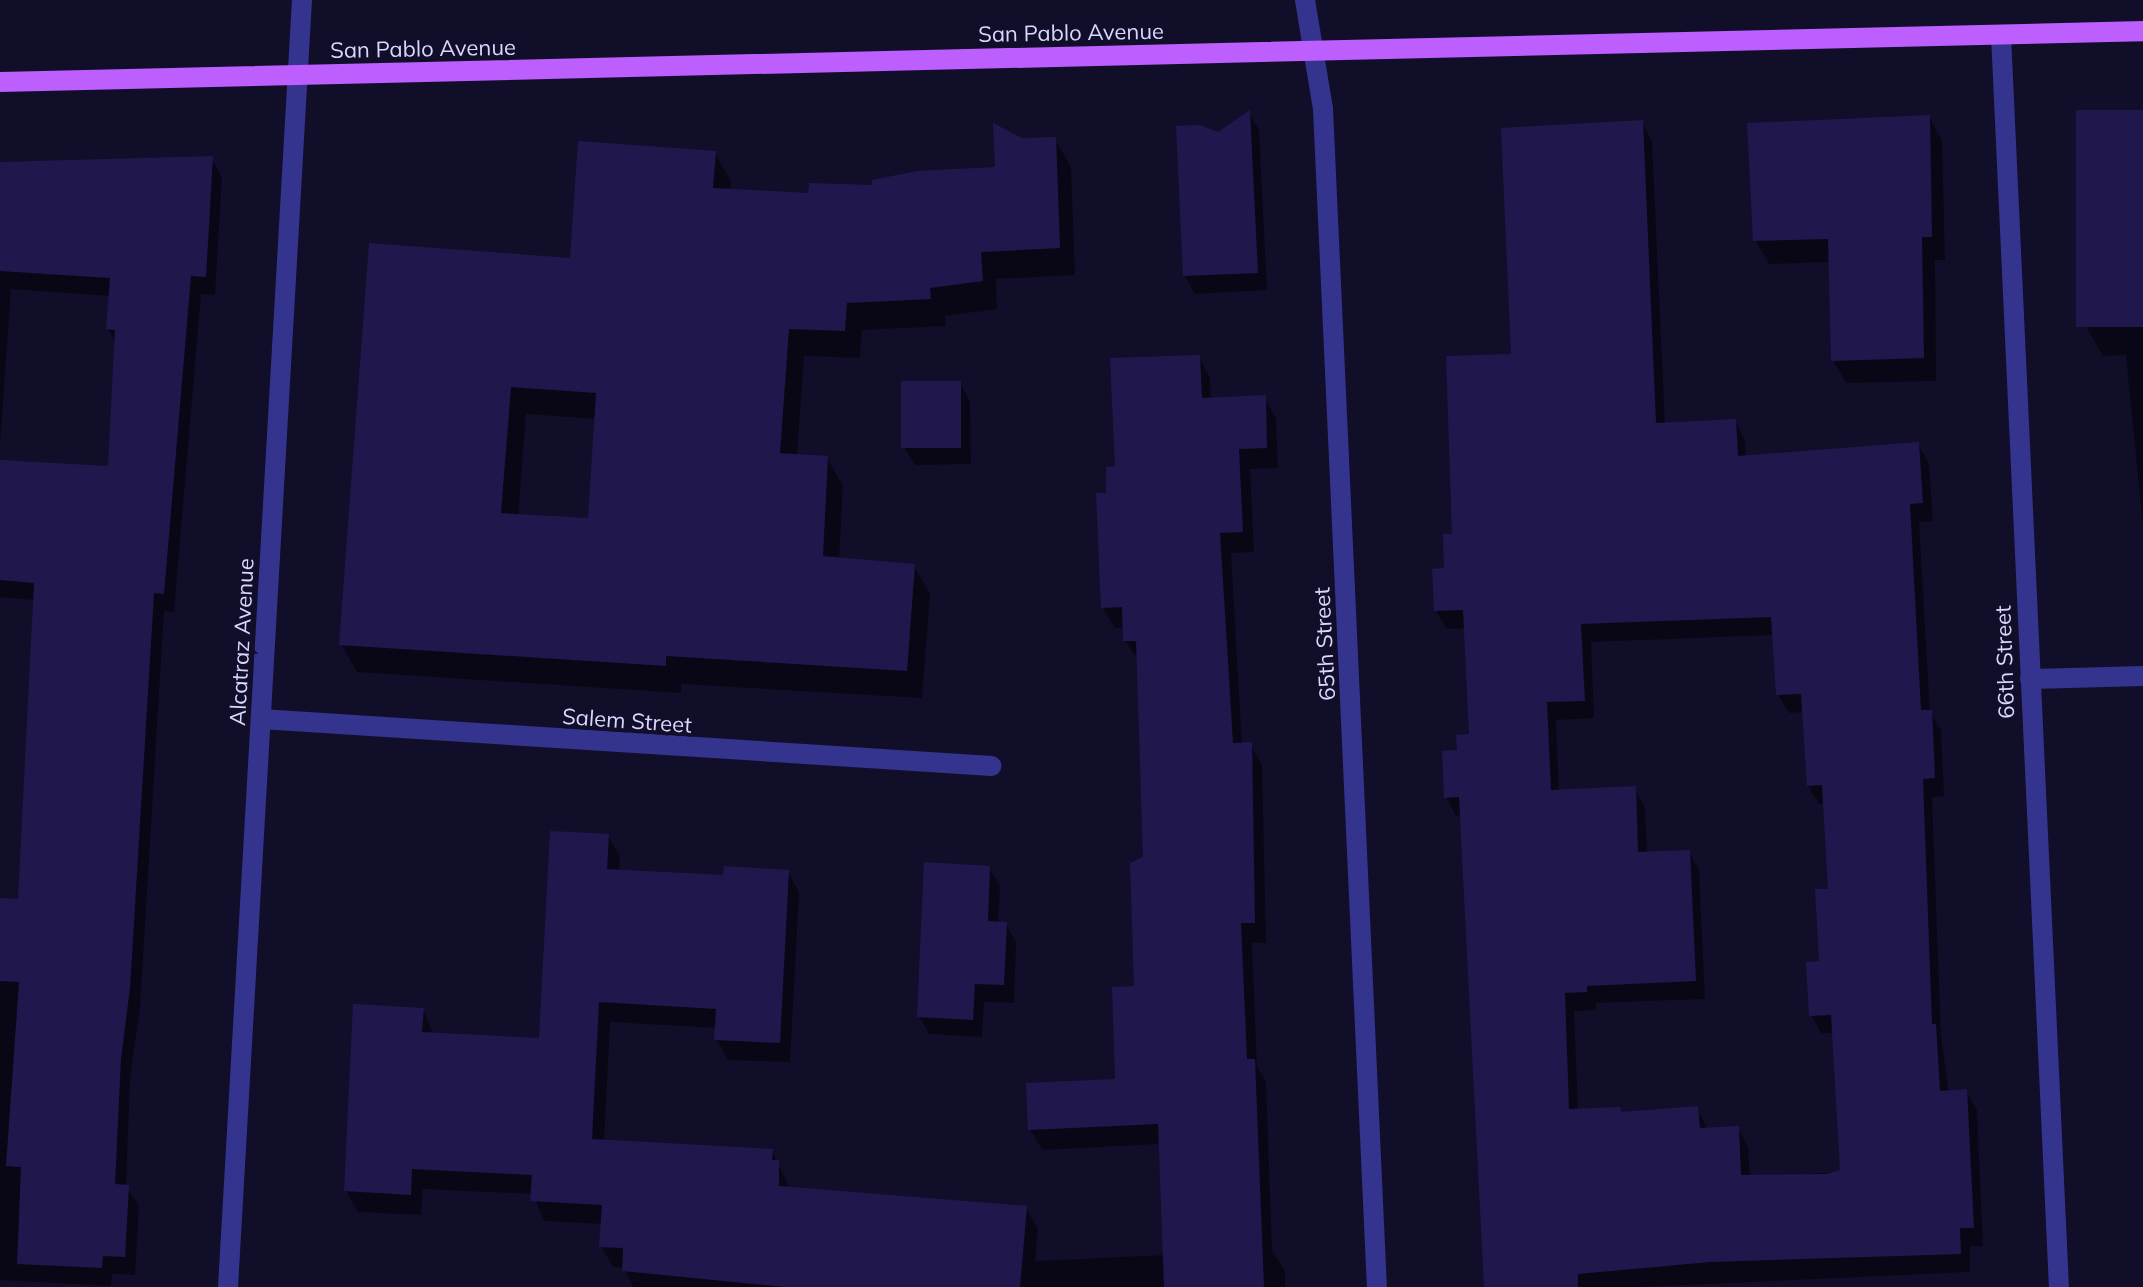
<!DOCTYPE html>
<html>
<head>
<meta charset="utf-8">
<style>
  body { margin:0 }
  #map { position:relative; width:2143px; height:1287px; overflow:hidden; background:#110e2a; font-family:Mulish,sans-serif }
  div>[style] { position:absolute }
  [style*='--x'] { left:calc(var(--x)*1px); top:calc(var(--y)*1px); width:calc(var(--w)*1px); rotate:calc(var(--a)*1deg) }
  .shadow>* { inset:0; background:#0007 }
  .building>* { inset:0; background:#20184d; transform-origin:0 0 }
  .minor>* { height:20px; margin:-10px; padding:0 10px; transform-origin:10px; border-radius:10px; background:#34348e }
  .major>* { height:20px; margin:-10px; padding:0 10px; transform-origin:10px; border-radius:10px; background:#bd5eff }
  span { translate:-50% -50%; white-space:nowrap; text-align:center; line-height:1.15; -webkit-text-stroke:8px #110e2a; paint-order:stroke }
  .street-label { font-size:22px; color:#dad7ff }
</style>
</head>
<body>
<div id="map">
  <div class="shadow">
    <i style="clip-path:polygon(2143px 112px,2143px 528px,2126px 355px,2103px 356px,2087px 328px)"></i>
    <i style="clip-path:polygon(1249px 113px,1259px 130px,1267px 290px,1195px 294px,1185px 276px,1218px 134px)"></i>
    <i style="clip-path:polygon(1929px 117px,1942px 140px,1945px 260px,1935px 260px,1936px 381px,1846px 383px,1833px 360px,1830px 262px,1769px 264px,1755px 240px)"></i>
    <i style="clip-path:polygon(evenodd,1642px 122px,1652px 141px,1665px 424px,1735px 421px,1745px 440px,1746px 457px,1918px 444px,1929px 463px,1933px 521px,1919px 522px,1930px 712px,1941px 730px,1944px 796px,1932px 797px,1941px 1036px,1949px 1093px,1966px 1091px,1977px 1110px,1983px 1246px,1970px 1246px,1970px 1272px,1641px 1287px,1486px 1287px,1462px 815px,1456px 816px,1446px 797px,1459px 752px,1471px 736px,1466px 628px,1447px 629px,1436px 611px,1454px 536px,1513px 356px,1642px 122px,1774px 635px,1778px 695px,1789px 713px,1804px 712px,1808px 786px,1819px 804px,1826px 804px,1831px 890px,1811px 1015px,1821px 1033px,1834px 1033px,1842px 1172px,1750px 1177px,1748px 1147px,1738px 1128px,1708px 1130px,1697px 1108px,1622px 1114px,1619px 1109px,1578px 1111px,1574px 1011px,1596px 1010px,1596px 1003px,1705px 999px,1699px 870px,1689px 852px,1647px 854px,1645px 807px,1634px 788px,1559px 792px,1556px 720px,1594px 718px,1591px 642px,1774px 635px)"></i>
    <i style="clip-path:polygon(evenodd,1055px 139px,1071px 167px,1075px 275px,996px 279px,997px 309px,945px 316px,946px 326px,862px 330px,860px 358px,804px 356px,797px 456px,827px 458px,843px 486px,839px 560px,914px 566px,930px 594px,922px 698px,681px 684px,681px 693px,357px 672px,341px 644px,572px 260px,715px 153px,731px 181px,730px 191px,810px 195px,997px 169px,1021px 140px,1055px 139px,526px 414px,596px 419px,590px 521px,518px 516px,526px 414px)"></i>
    <i style="clip-path:polygon(211px 158px,222px 177px,215px 295px,201px 294px,174px 612px,164px 611px,140px 1008px,130px 1079px,126px 1187px,139px 1206px,135px 1275px,112px 1274px,111px 1286px,0 1280px,0 900px,20px 901px,35px 600px,0 597px,0 462px,110px 468px,116px 343px,108px 329px,110px 296px,11px 289px,0 445px,0 162px)"></i>
    <i style="clip-path:polygon(1199px 357px,1210px 378px,1211px 399px,1264px 397px,1276px 418px,1278px 468px,1250px 469px,1254px 552px,1231px 553px,1242px 745px,1250px 744px,1262px 765px,1266px 943px,1252px 943px,1257px 1066px,1266px 1082px,1272px 1250px,1285px 1271px,1285px 1287px,633px 1287px,624px 1268px,613px 1267px,601px 1246px,603px 1224px,544px 1221px,533px 1194px,423px 1189px,421px 1215px,358px 1212px,346px 1191px,423px 1010px,434px 1035px,540px 1040px,608px 836px,620px 856px,619px 871px,725px 877px,788px 872px,799px 892px,790px 1062px,728px 1060px,716px 1039px,717px 1028px,610px 1022px,604px 1142px,772px 1151px,790px 1189px,1026px 1208px,1038px 1228px,1035px 1261px,1165px 1255px,1161px 1144px,1042px 1150px,1030px 1129px,1117px 1081px,1136px 988px,1145px 858px,1139px 661px,1125px 641px,1124px 628px,1115px 628px,1103px 608px,1108px 494px,1117px 468px)"></i>
    <i style="clip-path:polygon(960px 383px,970px 401px,971px 464px,915px 465px,904px 447px)"></i>
    <i style="clip-path:polygon(989px 868px,1000px 886px,998px 924px,1006px 924px,1016px 942px,1014px 1003px,984px 1002px,982px 1037px,929px 1034px,919px 1016px)"></i>
  </div>
  <div class="building">
    <i style="clip-path:polygon(1250px 110px,1258px 273px,1183px 276px,1176px 126px,1200px 125px,1218px 132px)"></i>
    <i style="left:2143px;top:110px;width:217px;height:67px;rotate:90deg"></i>
    <i style="clip-path:polygon(1930px 115px,1932px 237px,1922px 237px,1924px 358px,1831px 361px,1828px 239px,1753px 241px,1747px 123px)"></i>
    <i style="clip-path:polygon(evenodd,1643px 120px,1656px 423px,1736px 419px,1738px 456px,1919px 442px,1923px 503px,1910px 504px,1921px 710px,1932px 710px,1935px 778px,1923px 779px,1932px 1024px,1936px 1024px,1940px 1091px,1967px 1089px,1974px 1228px,1960px 1228px,1961px 1254px,1710px 1262px,1578px 1274px,1578px 1287px,1484px 1287px,1459px 797px,1444px 798px,1442px 751px,1457px 750px,1456px 735px,1469px 734px,1463px 610px,1434px 611px,1432px 569px,1444px 568px,1443px 534px,1452px 534px,1446px 356px,1511px 354px,1501px 128px,1643px 120px,1771px 617px,1776px 695px,1801px 694px,1807px 786px,1822px 785px,1828px 889px,1815px 889px,1819px 961px,1806px 962px,1809px 1016px,1831px 1015px,1840px 1170px,1826px 1174px,1741px 1175px,1739px 1126px,1700px 1128px,1698px 1106px,1621px 1112px,1620px 1107px,1569px 1109px,1565px 993px,1587px 992px,1587px 986px,1696px 981px,1690px 850px,1638px 852px,1636px 786px,1551px 790px,1547px 702px,1585px 701px,1581px 624px,1771px 617px)"></i>
    <i style="clip-path:polygon(evenodd,993px 123px,1022px 138px,1056px 137px,1060px 248px,981px 252px,983px 281px,930px 288px,931px 299px,847px 303px,845px 331px,789px 329px,780px 453px,828px 456px,823px 556px,915px 564px,907px 671px,666px 656px,666px 666px,339px 645px,369px 243px,570px 258px,578px 141px,716px 151px,713px 188px,808px 193px,809px 183px,872px 185px,872px 180px,917px 171px,995px 167px,993px 123px,511px 387px,596px 393px,588px 518px,501px 513px,511px 387px)"></i>
    <i style="clip-path:polygon(213px 156px,206px 277px,191px 276px,164px 594px,154px 593px,130px 988px,121px 1059px,115px 1184px,129px 1185px,125px 1257px,103px 1256px,102px 1268px,17px 1264px,21px 1167px,6px 1166px,19px 982px,0 981px,0 898px,18px 899px,34px 583px,0 580px,0 460px,108px 466px,115px 330px,106px 329px,110px 278px,0 271px,0 162px)"></i>
    <i style="clip-path:polygon(1200px 355px,1202px 398px,1266px 395px,1267px 448px,1239px 449px,1243px 532px,1220px 533px,1233px 743px,1252px 742px,1255px 923px,1241px 923px,1247px 1059px,1255px 1059px,1264px 1287px,1164px 1287px,1158px 1124px,1028px 1130px,1026px 1083px,1115px 1079px,1112px 987px,1134px 986px,1130px 863px,1143px 857px,1136px 641px,1123px 641px,1122px 607px,1101px 608px,1096px 493px,1106px 493px,1106px 467px,1115px 466px,1110px 358px)"></i>
    <i style="left:901px;top:381px;width:60px;height:67px"></i>
    <i style="clip-path:polygon(550px 831px,609px 834px,607px 869px,723px 875px,724px 866px,789px 870px,780px 1043px,714px 1040px,716px 1009px,599px 1002px,592px 1139px,773px 1149px,772px 1160px,779px 1160px,779px 1186px,1027px 1206px,1020px 1287px,785px 1287px,622px 1271px,623px 1248px,599px 1247px,602px 1205px,530px 1201px,532px 1175px,412px 1169px,411px 1195px,344px 1191px,353px 1004px,424px 1008px,422px 1032px,539px 1038px)"></i>
    <i style="clip-path:polygon(924px 862px,990px 866px,988px 921px,1007px 922px,1004px 985px,975px 984px,973px 1020px,917px 1017px)"></i>
  </div>
  <div class="minor">
    <i style="--x:1305;--y:0;--w:110;--a:80.6"></i>
    <i style="--x:1323;--y:109;--w:1179;--a:87.38"></i>
    <i style="--x:2001;--y:35;--w:1253;--a:87.35"></i>
    <i style="--x:2030;--y:679;--w:113;--a:-1.5"></i>
    <i style="--x:261;--y:719;--w:732;--a:3.68"></i>
    <i style="--x:228;--y:1287;--w:1289;--a:-86.71"></i>
  </div>
  <div class="major">
    <i style="--x:0;--y:82;--w:2144;--a:-1.36"></i>
  </div>
  <div class="street-label">
    <span style="left:1071px;top:33px;rotate:-1deg">San Pablo Avenue</span>
    <span style="left:423px;top:49px;rotate:-1deg">San Pablo Avenue</span>
    <span style="left:242px;top:642px;rotate:-87deg">Alcatraz Avenue</span>
    <span style="left:1325px;top:644px;rotate:-93deg">65th Street</span>
    <span style="left:2005px;top:662px;rotate:-92deg">66th Street</span>
    <span style="left:627px;top:721px;rotate:4deg">Salem Street</span>
  </div>
</div>
</body>
</html>
